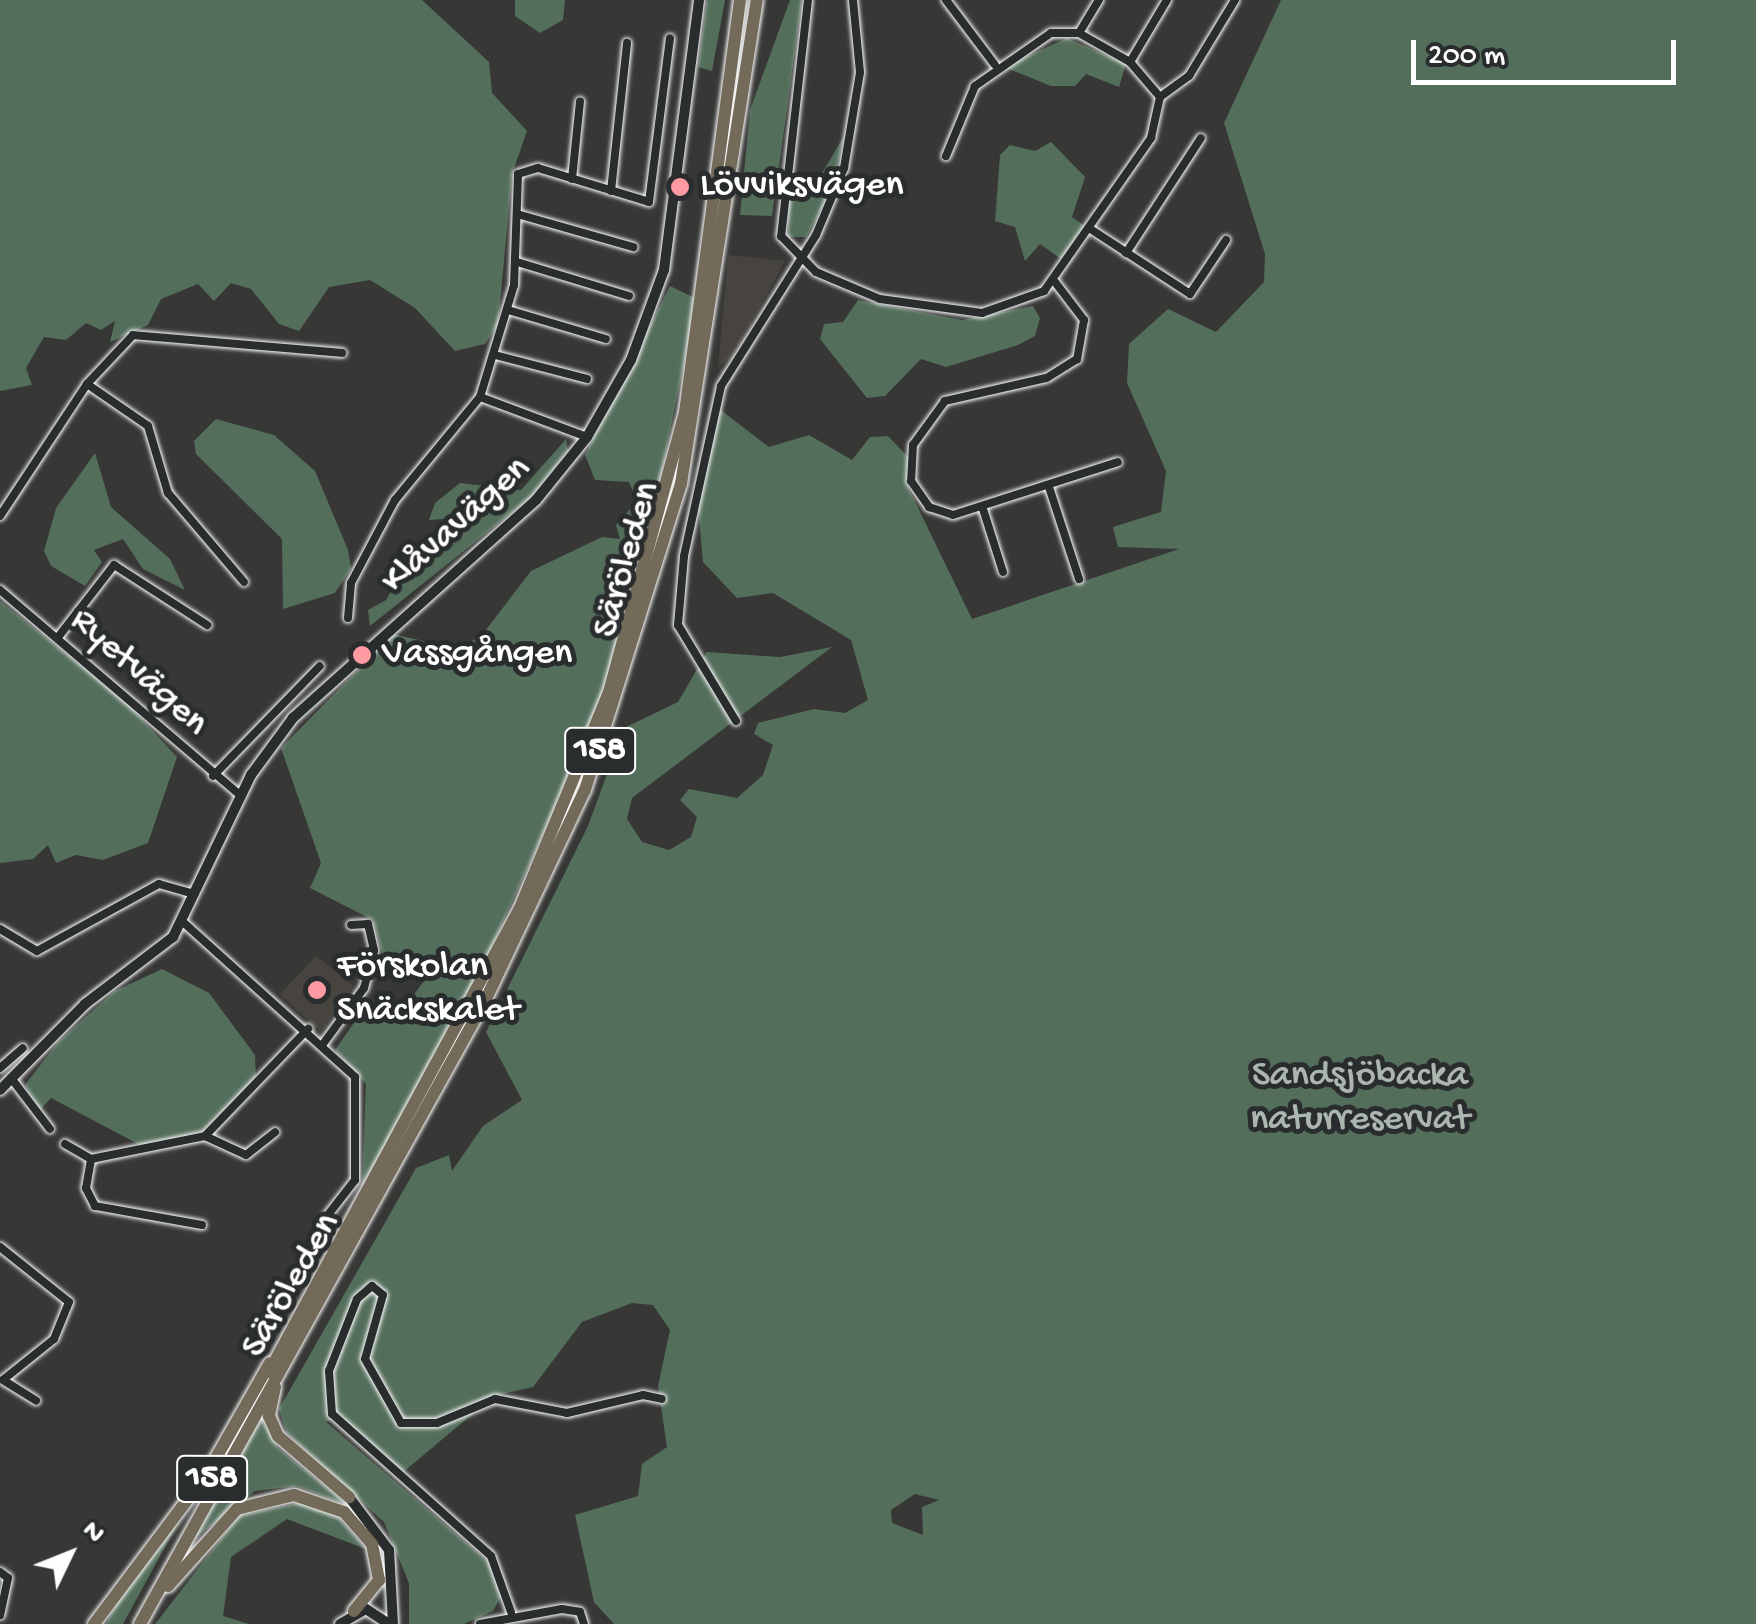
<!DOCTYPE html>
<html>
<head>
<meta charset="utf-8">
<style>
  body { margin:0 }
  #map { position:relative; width:1756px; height:1624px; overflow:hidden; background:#373736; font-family:"Gochi Hand",sans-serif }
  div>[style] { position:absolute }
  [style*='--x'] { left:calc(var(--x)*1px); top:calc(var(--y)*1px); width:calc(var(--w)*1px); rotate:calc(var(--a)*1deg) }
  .built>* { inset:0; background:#47433f }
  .green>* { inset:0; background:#546e5c }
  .roads { filter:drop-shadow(0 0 2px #fff) drop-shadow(0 0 2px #fff) }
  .minor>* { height:8px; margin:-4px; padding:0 4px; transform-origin:4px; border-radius:4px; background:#2a2d2e }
  .tertiary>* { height:10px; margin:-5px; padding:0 5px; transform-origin:5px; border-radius:5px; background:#2a2d2e }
  .primary>* { height:12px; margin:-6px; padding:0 6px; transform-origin:6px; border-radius:6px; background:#746a5a }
  .dots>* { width:28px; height:28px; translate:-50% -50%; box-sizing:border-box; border:5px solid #2a2d2e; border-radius:50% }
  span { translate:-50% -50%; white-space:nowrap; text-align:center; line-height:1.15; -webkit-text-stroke:10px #2a2d2e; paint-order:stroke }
  .shield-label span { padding:2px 8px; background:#2a2d2e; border:2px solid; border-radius:8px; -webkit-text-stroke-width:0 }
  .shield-label { font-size:35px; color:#fff; font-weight:700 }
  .poi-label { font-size:38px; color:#fff }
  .left { translate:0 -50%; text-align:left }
  .street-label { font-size:38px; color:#fff }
  .park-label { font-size:38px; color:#aab6ae }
  .north { position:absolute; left:20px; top:1504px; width:100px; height:100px; -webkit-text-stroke:8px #2a2d2e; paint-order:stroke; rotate:47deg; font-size:28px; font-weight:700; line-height:40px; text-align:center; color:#fff }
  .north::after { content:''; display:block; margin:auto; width:35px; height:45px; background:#fff; clip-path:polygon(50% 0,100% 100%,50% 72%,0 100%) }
  .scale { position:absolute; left:1411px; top:40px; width:265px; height:45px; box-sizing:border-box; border:5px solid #fff; border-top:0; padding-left:12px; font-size:30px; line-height:35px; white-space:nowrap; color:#fff; -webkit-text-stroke:8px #2a2d2e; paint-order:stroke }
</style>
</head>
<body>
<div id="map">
  <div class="built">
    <i style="clip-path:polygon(728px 255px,785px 261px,732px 358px,718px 367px)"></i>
    <i style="clip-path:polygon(316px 956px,354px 986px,321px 1032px,280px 994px)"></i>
  </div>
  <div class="green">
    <i style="clip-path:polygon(0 0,422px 0,489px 62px,492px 93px,527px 131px,512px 174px,498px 325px,485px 344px,455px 351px,415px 308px,370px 280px,329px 287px,299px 331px,279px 324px,251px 289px,231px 283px,214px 301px,198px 284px,161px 299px,148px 325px,110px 342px,115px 321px,101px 330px,86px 323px,66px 340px,44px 337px,26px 368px,32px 385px,0 391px)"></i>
    <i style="clip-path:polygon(515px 0,565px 0,563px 20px,540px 33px,515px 16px)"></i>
    <i style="clip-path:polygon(707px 0,725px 0,712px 71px,698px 67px)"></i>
    <i style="clip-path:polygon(790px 0,802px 0,772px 216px,740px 215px,750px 110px)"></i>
    <i style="clip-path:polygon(evenodd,1281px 0,1756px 0,1756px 1624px,614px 1624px,594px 1602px,575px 1515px,638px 1496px,642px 1464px,667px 1447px,658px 1386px,670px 1330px,653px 1305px,632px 1303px,582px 1322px,533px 1387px,494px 1396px,402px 1473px,341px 1416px,326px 1422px,492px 1565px,501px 1597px,493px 1611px,464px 1624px,409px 1624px,409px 1583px,384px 1522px,286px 1432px,279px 1409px,416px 1168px,449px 1155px,452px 1171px,483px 1126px,522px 1100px,486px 1032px,588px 826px,624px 728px,678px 702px,707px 652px,780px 657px,832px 647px,632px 798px,627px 819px,642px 842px,669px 850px,691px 837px,697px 817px,680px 800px,689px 789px,737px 798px,763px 775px,773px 745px,754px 734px,758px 723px,814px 709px,845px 713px,868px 700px,851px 640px,773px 593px,737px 598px,703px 562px,698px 507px,718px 408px,769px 447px,809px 435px,852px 460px,870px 437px,888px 436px,909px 458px,906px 483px,972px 619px,1179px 549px,1118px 547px,1113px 527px,1161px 512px,1166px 471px,1127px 383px,1129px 344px,1168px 309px,1216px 332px,1264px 282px,1265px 254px,1224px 123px,1281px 0,915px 1494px,939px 1500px,922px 1507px,923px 1535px,892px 1523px,891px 1510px,915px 1494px)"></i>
    <i style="clip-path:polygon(1067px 38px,1126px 64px,1119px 87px,1086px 74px,1075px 86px,1051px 86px,1004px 67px)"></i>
    <i style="clip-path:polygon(844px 136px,832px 189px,806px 237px,788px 237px,790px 174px,821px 175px)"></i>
    <i style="clip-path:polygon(1051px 142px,1085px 177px,1072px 217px,1085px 226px,1061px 259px,1040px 244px,1025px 261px,1015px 227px,995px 221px,1000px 155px,1010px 145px,1035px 151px)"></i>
    <i style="clip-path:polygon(670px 286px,697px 299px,642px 568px,593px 724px,450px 1038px,362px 1187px,366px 1084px,335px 1050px,367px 1004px,395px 1021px,426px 978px,395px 951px,385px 964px,373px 920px,310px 888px,321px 863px,281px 748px,393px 634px,458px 649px,482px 635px,531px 571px,602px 537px,620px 539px,616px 525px,637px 501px,629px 482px,595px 480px,585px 455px)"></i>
    <i style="clip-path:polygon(858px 300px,962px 320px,1033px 306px,1040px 318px,1035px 336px,1018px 345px,946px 367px,921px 359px,885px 396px,867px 398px,820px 339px,824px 324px,843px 322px)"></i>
    <i style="clip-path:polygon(216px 419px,274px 435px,315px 471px,348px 550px,351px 569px,335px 593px,283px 609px,282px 539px,196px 454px,194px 441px)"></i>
    <i style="clip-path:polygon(566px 439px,568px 451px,530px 498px,370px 626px,368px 610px,386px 600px,419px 544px,444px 534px,444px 519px,429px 520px,435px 503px,460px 483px,521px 490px)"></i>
    <i style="clip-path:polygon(95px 453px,111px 507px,170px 559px,185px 590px,143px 569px,123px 539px,94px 550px,102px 562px,85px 586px,51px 566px,44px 551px,56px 508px)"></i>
    <i style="clip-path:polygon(0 601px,123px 699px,177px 757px,148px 843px,103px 860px,76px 855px,56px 863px,48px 845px,33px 859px,0 863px)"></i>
    <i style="clip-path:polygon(162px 969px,209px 993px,255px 1055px,256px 1084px,205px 1130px,173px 1143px,142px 1146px,51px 1098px,40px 1110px,25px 1085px,58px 1042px,115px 991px)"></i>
    <i style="clip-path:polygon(261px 1417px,278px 1448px,349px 1506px,297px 1486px,255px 1491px,194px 1539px)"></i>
    <i style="clip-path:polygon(299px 1503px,336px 1515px,366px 1549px,287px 1519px,231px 1557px,223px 1616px,249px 1624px,155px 1624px,239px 1516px)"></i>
    <i style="clip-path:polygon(178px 1523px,123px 1624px,106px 1624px,124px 1591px)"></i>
  </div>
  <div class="roads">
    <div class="minor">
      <i style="--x:808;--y:0;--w:238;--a:96.5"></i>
      <i style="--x:781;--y:236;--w:50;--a:45.8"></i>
      <i style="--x:816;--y:272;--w:69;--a:22.9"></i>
      <i style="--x:880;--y:299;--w:103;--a:7.8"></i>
      <i style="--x:982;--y:313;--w:66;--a:-19.5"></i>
      <i style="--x:1044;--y:291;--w:187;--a:-55"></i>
      <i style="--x:1151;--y:138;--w:42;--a:-77.6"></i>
      <i style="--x:1160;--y:97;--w:46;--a:-130.6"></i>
      <i style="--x:1130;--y:62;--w:59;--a:-150.4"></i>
      <i style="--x:1079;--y:33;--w:28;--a:180"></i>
      <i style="--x:1051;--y:33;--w:93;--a:145.1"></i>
      <i style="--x:975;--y:86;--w:76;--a:112.5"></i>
      <i style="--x:946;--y:0;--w:81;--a:53"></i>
      <i style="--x:1079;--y:33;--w:39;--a:-59"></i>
      <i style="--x:1130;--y:62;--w:72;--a:-59.2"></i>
      <i style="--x:1160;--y:97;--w:36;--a:-36"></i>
      <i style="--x:1189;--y:76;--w:89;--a:-58.8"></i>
      <i style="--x:572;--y:179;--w:78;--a:-84.1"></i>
      <i style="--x:611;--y:191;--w:149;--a:-83.8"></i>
      <i style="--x:517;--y:214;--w:121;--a:15.9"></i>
      <i style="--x:1092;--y:230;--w:117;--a:33.1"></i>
      <i style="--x:1190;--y:294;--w:65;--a:-56.3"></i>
      <i style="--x:1126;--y:253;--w:137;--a:-56.9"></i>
      <i style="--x:517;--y:262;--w:117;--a:16.9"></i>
      <i style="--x:1055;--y:282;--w:48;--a:52.7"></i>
      <i style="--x:1084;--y:320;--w:40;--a:100"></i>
      <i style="--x:1077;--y:359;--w:36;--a:148"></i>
      <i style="--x:1046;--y:378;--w:104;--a:167.2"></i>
      <i style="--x:945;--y:401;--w:54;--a:126"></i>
      <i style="--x:913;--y:445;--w:36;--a:93"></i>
      <i style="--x:911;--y:481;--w:32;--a:55"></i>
      <i style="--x:929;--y:507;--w:25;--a:18"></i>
      <i style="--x:953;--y:515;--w:173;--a:-17.8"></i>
      <i style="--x:508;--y:310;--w:102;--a:16.5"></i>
      <i style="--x:495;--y:355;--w:95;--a:14.6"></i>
      <i style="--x:87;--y:384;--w:74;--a:34.5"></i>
      <i style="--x:148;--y:426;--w:70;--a:73.4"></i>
      <i style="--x:168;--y:493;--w:117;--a:49.5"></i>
      <i style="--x:587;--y:437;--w:114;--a:-159.5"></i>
      <i style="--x:480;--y:397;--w:117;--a:-73.1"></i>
      <i style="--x:514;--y:285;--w:111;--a:-87.9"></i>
      <i style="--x:518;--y:174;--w:21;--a:-17"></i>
      <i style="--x:538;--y:168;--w:116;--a:17"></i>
      <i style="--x:649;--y:202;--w:165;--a:-82.7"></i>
      <i style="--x:1049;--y:487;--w:97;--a:71.9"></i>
      <i style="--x:983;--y:509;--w:66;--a:72.4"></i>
      <i style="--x:0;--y:516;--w:158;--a:-56.6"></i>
      <i style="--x:87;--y:384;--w:67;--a:-46.8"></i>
      <i style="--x:133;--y:335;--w:210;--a:4.9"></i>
      <i style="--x:0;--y:590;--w:316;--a:40.5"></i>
      <i style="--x:348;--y:618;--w:35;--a:-85"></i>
      <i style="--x:351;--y:583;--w:94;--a:-62.1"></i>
      <i style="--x:395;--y:500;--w:134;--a:-50.5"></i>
      <i style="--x:59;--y:636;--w:90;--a:-52.2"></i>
      <i style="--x:114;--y:565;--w:111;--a:32.8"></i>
      <i style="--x:736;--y:721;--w:112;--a:-121.1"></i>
      <i style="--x:678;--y:625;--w:69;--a:-85"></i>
      <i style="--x:684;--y:556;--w:174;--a:-77.7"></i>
      <i style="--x:721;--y:386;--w:178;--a:-57.8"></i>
      <i style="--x:816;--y:235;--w:73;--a:-67.3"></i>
      <i style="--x:844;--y:168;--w:97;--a:-80.5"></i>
      <i style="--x:860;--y:72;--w:72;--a:-95.6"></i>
      <i style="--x:213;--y:776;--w:153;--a:-45.8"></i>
      <i style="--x:184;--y:923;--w:230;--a:42"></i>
      <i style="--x:355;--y:1077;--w:103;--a:90"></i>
      <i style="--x:355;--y:1180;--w:51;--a:127.8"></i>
      <i style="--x:0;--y:929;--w:43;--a:30.7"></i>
      <i style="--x:37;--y:951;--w:139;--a:-28.8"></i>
      <i style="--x:159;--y:884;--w:37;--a:16"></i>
      <i style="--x:323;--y:1044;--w:69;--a:-53.8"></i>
      <i style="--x:364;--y:988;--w:39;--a:-75"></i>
      <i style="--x:374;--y:950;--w:27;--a:-103"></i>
      <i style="--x:368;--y:924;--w:17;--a:177"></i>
      <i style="--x:0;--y:1068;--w:30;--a:-41"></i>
      <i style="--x:11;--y:1078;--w:64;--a:52.6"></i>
      <i style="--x:205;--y:1136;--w:45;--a:24.9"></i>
      <i style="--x:246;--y:1155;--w:37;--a:-38"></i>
      <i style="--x:65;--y:1144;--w:30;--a:30"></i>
      <i style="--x:202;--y:1225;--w:109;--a:-169.9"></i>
      <i style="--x:95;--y:1206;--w:20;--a:-117"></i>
      <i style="--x:86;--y:1188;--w:29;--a:-80"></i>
      <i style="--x:91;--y:1159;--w:116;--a:-11.4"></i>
      <i style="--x:205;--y:1136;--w:149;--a:-46.1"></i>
      <i style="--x:0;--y:1247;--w:88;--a:38.6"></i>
      <i style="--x:69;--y:1302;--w:40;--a:112"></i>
      <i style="--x:54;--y:1339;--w:65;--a:141.2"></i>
      <i style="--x:3;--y:1380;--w:39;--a:32"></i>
      <i style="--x:0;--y:1572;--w:10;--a:37"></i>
      <i style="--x:8;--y:1578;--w:38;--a:102"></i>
      <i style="--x:511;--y:1612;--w:59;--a:-109.7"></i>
      <i style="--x:491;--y:1556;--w:213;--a:-138.2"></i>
      <i style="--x:332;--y:1414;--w:43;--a:-94"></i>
      <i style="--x:329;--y:1371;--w:77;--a:-68.7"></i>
      <i style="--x:357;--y:1299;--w:20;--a:-41"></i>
      <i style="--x:372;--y:1286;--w:14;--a:39"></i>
      <i style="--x:383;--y:1295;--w:66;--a:105.7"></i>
      <i style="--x:365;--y:1359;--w:73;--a:60.6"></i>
      <i style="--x:401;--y:1423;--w:36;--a:0"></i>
      <i style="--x:437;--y:1423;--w:63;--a:-22.5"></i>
      <i style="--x:495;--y:1399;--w:73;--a:11"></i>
      <i style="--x:567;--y:1413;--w:78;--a:-13.3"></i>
      <i style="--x:643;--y:1395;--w:19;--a:12"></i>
      <i style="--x:480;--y:1624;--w:83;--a:-10.4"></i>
      <i style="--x:562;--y:1609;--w:18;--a:9"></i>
      <i style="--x:580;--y:1612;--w:13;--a:72"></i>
    </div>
    <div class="tertiary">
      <i style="--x:0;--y:1090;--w:121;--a:-45.3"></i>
      <i style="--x:85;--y:1004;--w:111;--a:-37.3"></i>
      <i style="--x:173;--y:937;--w:180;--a:-64.3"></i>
      <i style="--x:251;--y:775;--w:71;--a:-53.6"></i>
      <i style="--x:293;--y:718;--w:326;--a:-41.9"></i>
      <i style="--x:536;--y:500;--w:81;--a:-51"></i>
      <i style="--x:587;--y:437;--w:89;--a:-60.3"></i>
      <i style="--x:631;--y:360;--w:96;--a:-69.9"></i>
      <i style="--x:664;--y:270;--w:272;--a:-82.6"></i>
      <i style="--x:349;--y:1497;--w:66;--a:53"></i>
      <i style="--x:389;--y:1550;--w:74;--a:86.9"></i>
      <i style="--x:340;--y:1624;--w:30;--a:-30"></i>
      <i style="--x:366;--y:1609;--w:27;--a:33"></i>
    </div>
    <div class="primary">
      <i style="--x:269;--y:1372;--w:528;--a:-61.59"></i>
      <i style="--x:520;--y:908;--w:234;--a:-67.6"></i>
      <i style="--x:609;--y:692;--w:290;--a:-74.8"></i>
      <i style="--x:685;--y:412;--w:416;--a:-82.4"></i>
      <i style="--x:275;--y:1387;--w:30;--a:102"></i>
      <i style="--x:269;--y:1416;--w:22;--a:66"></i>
      <i style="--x:278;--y:1436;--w:94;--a:40.7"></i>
      <i style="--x:168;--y:1586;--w:103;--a:-48.1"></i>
      <i style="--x:237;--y:1509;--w:59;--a:-13.8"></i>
      <i style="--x:294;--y:1495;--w:53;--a:18.8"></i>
      <i style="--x:344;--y:1512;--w:43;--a:48.8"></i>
      <i style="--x:372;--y:1544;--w:37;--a:79"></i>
      <i style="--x:379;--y:1580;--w:40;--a:129"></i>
      <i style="--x:94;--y:1624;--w:190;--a:-53.1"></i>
      <i style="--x:208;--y:1472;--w:125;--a:-60.4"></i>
      <i style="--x:140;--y:1624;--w:714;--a:-61.03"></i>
      <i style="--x:486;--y:999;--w:231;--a:-64.7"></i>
      <i style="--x:585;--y:790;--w:321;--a:-72.6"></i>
      <i style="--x:681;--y:484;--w:490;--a:-81.1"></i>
    </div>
  </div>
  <div class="dots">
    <i style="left:680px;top:187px;background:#ff9aa2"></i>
    <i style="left:362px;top:655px;background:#ff9aa2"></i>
    <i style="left:317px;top:990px;background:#ff9aa2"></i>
  </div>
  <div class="shield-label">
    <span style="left:600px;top:751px">158</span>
    <span style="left:212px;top:1479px">158</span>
  </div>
  <div class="poi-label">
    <span class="left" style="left:700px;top:187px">Lövviksvägen</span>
    <span class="left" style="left:382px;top:655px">Vassgången</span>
    <span class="left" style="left:337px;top:990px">Förskolan<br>Snäckskalet</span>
  </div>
  <div class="street-label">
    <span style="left:457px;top:526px;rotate:-42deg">Klåvavägen</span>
    <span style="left:628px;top:560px;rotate:-74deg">Säröleden</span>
    <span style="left:138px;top:673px;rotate:42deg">Ryetvägen</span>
    <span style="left:292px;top:1286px;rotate:-60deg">Säröleden</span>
  </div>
  <div class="park-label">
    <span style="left:1360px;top:1099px">Sandsjöbacka<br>naturreservat</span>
  </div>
  <div class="north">N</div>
  <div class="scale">200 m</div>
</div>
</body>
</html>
